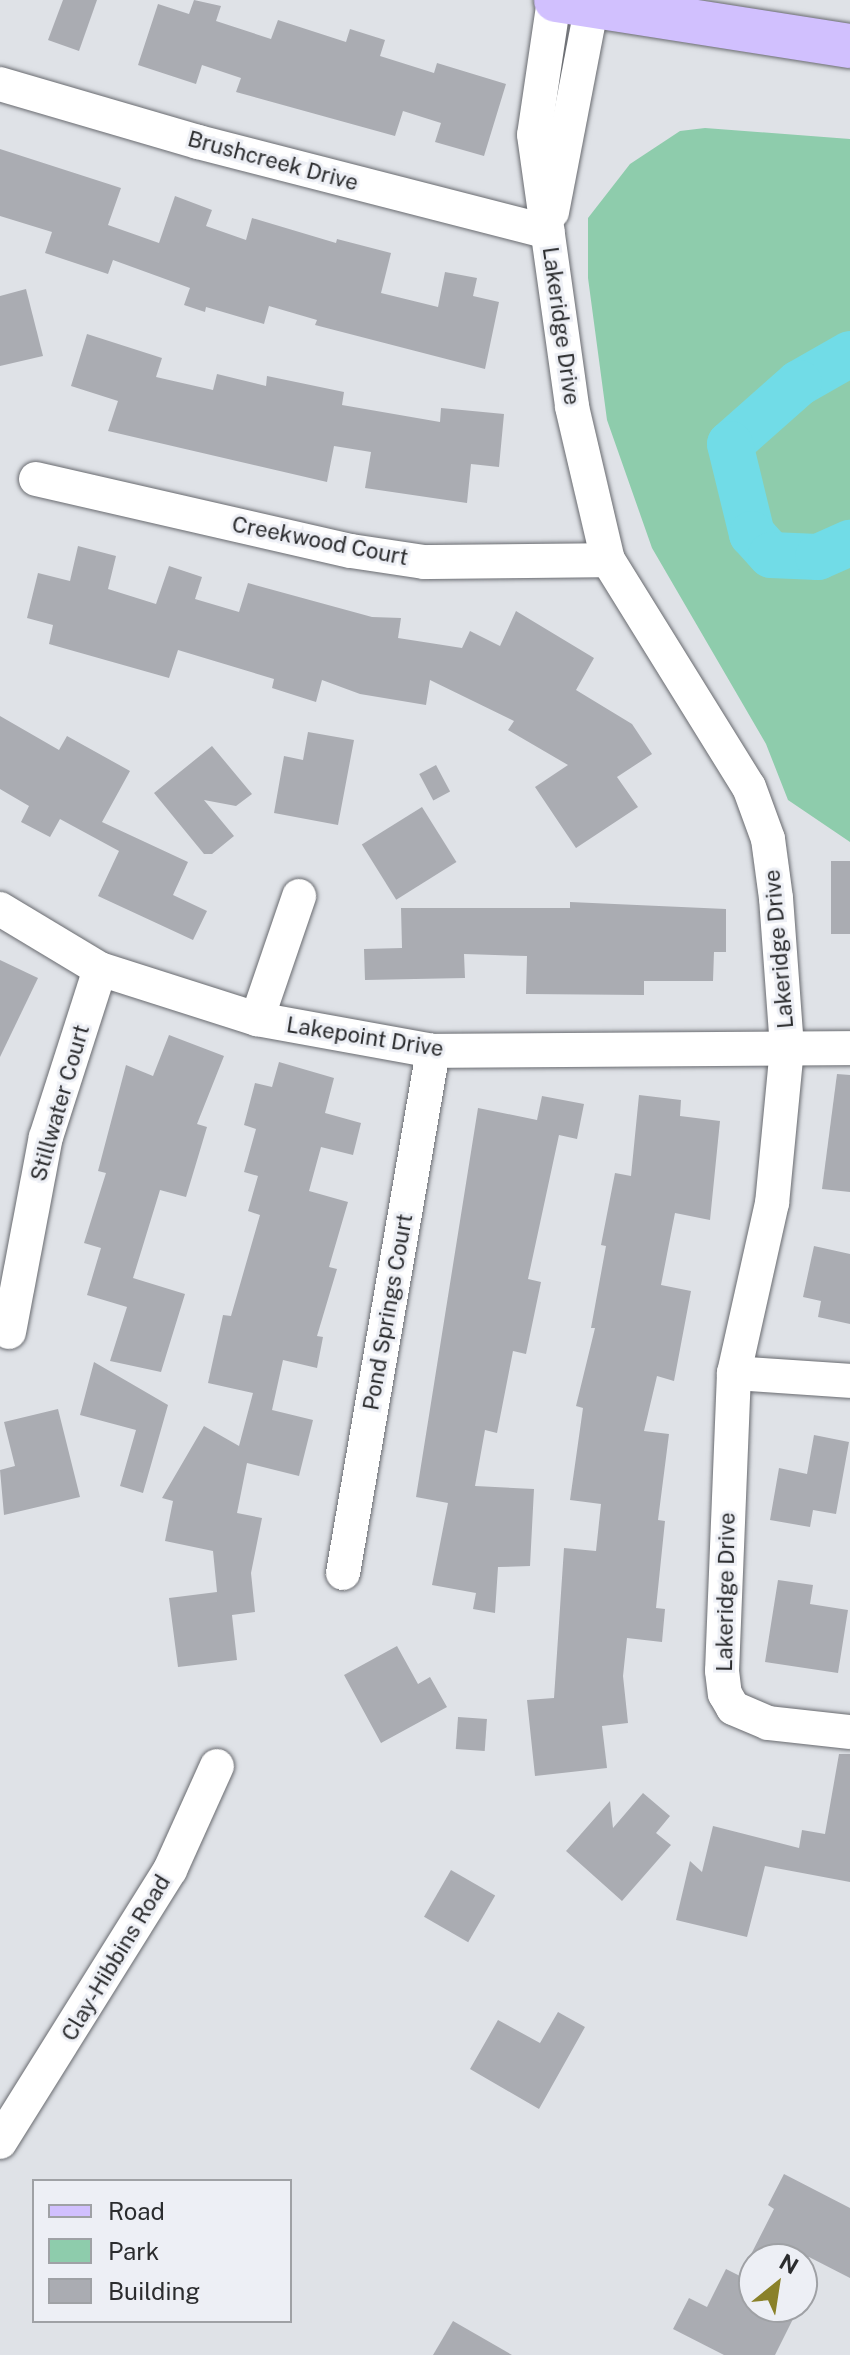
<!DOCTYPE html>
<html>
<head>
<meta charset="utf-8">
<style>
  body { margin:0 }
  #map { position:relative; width:850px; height:2355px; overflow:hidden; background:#dfe2e7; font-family:"Public Sans",sans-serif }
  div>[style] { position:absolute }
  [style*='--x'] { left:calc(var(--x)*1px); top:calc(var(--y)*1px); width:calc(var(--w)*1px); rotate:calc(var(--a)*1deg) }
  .green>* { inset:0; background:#8eccac }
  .river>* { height:46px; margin:-23px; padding:0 23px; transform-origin:23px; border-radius:23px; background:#71dce7 }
  .building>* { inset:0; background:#aaacb2; transform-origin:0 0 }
  .roads { filter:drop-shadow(0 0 2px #696b70) drop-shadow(0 0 2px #696b70) }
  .minor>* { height:34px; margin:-17px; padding:0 17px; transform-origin:17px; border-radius:17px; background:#fff }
  .major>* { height:44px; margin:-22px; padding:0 22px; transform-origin:22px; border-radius:22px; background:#d1c0fe }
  span { translate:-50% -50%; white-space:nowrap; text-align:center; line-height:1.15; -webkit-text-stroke:6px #edeff5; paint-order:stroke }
  .street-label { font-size:22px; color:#2b2c2e }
  .legend { position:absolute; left:32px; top:2179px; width:260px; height:144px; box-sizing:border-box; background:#edeff5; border:2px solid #9fa1a5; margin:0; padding:10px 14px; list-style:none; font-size:24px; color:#2b2c2e }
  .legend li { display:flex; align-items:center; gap:16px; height:40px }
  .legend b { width:40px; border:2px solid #9fa1a5 }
  .north { position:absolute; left:738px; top:2243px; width:80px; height:80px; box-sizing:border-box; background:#edeff5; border:2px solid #9fa1a5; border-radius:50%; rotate:30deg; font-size:22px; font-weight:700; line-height:32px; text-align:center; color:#2b2c2e }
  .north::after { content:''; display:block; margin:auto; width:28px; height:36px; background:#8a8129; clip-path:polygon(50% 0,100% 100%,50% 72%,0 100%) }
</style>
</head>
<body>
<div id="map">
  <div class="green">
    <i style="clip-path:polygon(705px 128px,850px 139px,850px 842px,788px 800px,766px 744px,652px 548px,607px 420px,588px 278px,588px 218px,630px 164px,680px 131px)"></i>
  </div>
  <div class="river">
    <i style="--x:850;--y:354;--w:59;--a:150.4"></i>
    <i style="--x:799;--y:383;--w:92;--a:138.5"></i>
    <i style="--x:730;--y:444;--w:93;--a:76.3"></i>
    <i style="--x:752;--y:534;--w:28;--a:48"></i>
    <i style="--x:771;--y:555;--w:47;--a:2.4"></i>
    <i style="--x:818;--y:557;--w:35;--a:-24"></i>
  </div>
  <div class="building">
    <i style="clip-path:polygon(63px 0,97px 0,79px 51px,48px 40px)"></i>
    <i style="clip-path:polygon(194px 0,221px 6px,216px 21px,271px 39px,278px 20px,346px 42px,350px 29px,385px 40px,380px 56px,434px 73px,437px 63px,506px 84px,484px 156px,435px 142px,441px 123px,403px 111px,395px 136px,236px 92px,241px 78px,202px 65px,196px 84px,138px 65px,158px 4px,189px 14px)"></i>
    <i style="clip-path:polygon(0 149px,121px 188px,108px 225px,159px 243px,175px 196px,212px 210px,206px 226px,246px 240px,252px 218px,336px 243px,337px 239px,391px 253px,381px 293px,438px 307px,445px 272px,477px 278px,473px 296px,499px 302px,485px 369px,315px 325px,317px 320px,269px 306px,264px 324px,206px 307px,205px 312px,184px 305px,190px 288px,113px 260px,108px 274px,45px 253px,52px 232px,0 216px)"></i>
    <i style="clip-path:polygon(26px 289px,43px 356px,0 366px,0 296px)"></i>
    <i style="clip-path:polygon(87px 334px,162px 358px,156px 377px,213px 390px,217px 374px,266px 386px,267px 376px,344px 392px,342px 405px,440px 422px,441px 408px,504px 414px,499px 467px,471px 464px,467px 503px,365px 488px,371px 452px,334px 446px,327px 482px,108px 431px,118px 401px,71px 386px)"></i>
    <i style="clip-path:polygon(78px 546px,116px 556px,108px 589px,156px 604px,169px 566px,202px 577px,195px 599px,239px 612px,248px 583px,372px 617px,401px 618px,398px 638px,462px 648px,470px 631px,500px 646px,516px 611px,594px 658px,576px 690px,632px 724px,652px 754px,617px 777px,638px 807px,576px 848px,535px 787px,568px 765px,508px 730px,514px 721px,430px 680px,426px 705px,360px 694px,322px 680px,316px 702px,272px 688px,274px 679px,178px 650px,169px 678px,49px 644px,53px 625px,27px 618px,38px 573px,70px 581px)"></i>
    <i style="clip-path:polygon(0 716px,59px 750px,67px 736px,130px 771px,102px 822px,188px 862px,173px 895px,207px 911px,193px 940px,98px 896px,119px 851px,60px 819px,50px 837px,21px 822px,29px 806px,0 789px)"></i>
    <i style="clip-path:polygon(308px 732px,354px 740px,338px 825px,274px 813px,284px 756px,303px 760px)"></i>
    <i style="clip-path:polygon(212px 746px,252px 794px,236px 806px,204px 800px,234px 836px,212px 854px,204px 854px,154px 793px)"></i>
    <i style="left:436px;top:765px;width:30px;height:19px;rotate:62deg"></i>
    <i style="left:422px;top:807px;width:65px;height:71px;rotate:58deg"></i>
    <i style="left:831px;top:861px;width:19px;height:73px"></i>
    <i style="clip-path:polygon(570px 902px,726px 909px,726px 952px,714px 952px,713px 981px,644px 981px,644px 995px,526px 994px,527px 956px,464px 954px,465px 978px,365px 980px,364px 949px,402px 948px,401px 908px,570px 908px)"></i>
    <i style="clip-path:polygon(0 960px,38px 978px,0 1057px)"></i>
    <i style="clip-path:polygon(169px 1035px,224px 1056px,197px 1124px,207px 1127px,186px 1197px,160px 1190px,133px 1278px,185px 1294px,161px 1372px,110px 1361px,127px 1307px,87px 1295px,101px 1248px,84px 1243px,106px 1173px,98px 1171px,126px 1065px,153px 1076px)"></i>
    <i style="clip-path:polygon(279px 1062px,334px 1078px,325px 1113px,361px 1123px,353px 1155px,321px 1147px,309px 1191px,348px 1202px,329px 1267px,337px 1269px,317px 1336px,323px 1337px,317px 1368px,283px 1360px,272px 1410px,313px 1420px,299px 1476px,247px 1463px,237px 1513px,262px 1518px,251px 1573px,255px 1612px,232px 1615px,237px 1660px,178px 1667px,169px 1598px,217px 1592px,213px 1551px,165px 1541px,173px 1501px,162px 1498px,204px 1426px,239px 1446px,253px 1393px,208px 1383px,223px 1315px,231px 1316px,260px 1215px,248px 1211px,258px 1176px,244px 1172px,256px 1129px,244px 1125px,255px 1083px,272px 1087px)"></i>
    <i style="clip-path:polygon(837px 1074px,850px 1075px,850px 1192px,822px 1189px)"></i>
    <i style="clip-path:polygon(639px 1095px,681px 1100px,680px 1116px,720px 1121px,710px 1220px,675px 1213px,661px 1285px,691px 1291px,674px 1381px,657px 1376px,644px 1431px,669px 1434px,658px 1520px,665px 1521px,656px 1608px,665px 1609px,662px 1642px,627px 1638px,623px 1676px,628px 1723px,602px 1726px,607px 1768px,535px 1776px,527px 1700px,554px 1698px,564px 1548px,596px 1551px,601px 1504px,570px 1500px,583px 1408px,576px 1406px,595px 1328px,591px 1328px,606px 1246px,601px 1245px,615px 1173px,631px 1176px)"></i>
    <i style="clip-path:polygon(542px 1096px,584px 1104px,577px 1139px,559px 1135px,528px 1279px,541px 1282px,526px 1354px,513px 1351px,497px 1433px,485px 1430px,475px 1486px,534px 1489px,530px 1566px,498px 1567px,495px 1613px,473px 1609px,476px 1593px,432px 1585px,448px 1503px,416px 1497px,478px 1108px,537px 1120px)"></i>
    <i style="clip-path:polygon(814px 1246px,850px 1254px,850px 1324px,818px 1317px,821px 1301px,803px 1297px)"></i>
    <i style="clip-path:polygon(94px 1362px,168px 1405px,143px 1493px,120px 1486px,136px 1430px,80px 1415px)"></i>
    <i style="clip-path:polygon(58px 1409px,80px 1497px,4px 1515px,0 1470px,15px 1466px,4px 1422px)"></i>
    <i style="clip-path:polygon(814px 1435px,849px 1442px,836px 1514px,813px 1510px,810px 1527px,770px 1520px,779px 1468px,807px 1474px)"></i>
    <i style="clip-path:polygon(778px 1580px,813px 1585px,810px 1604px,848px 1610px,838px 1673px,765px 1662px)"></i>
    <i style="clip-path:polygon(397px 1646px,418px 1684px,430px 1677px,447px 1707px,381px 1743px,344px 1675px)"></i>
    <i style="left:458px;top:1717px;width:29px;height:32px;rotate:4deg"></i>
    <i style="clip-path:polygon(839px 1754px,850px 1754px,850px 1882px,765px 1866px,747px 1937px,676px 1920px,690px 1861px,702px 1872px,713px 1826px,799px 1848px,802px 1830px,825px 1834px)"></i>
    <i style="clip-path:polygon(643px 1793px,670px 1816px,656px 1833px,671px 1845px,622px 1901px,566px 1851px,610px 1801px,613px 1828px)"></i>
    <i style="left:451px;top:1870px;width:51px;height:54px;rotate:30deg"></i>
    <i style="clip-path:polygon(558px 2012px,585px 2027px,539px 2109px,470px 2069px,498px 2020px,540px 2043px)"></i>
    <i style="clip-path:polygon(784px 2174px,850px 2208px,850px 2278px,809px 2257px,754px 2259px,754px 2307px,799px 2307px,775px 2355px,724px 2355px,673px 2329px,689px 2298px,707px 2307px,726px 2269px,740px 2276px,774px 2209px,768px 2205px)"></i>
    <i style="clip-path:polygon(453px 2321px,512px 2355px,433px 2355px)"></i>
  </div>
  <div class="roads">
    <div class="minor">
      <i style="--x:554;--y:0;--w:136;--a:98.4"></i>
      <i style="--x:534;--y:135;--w:275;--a:82"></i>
      <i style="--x:572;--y:407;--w:157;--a:76.8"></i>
      <i style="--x:608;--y:560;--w:267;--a:58.2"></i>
      <i style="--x:749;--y:787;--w:55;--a:69.9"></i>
      <i style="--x:768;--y:839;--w:60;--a:82.3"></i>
      <i style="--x:776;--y:898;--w:150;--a:85.8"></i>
      <i style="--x:787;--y:1048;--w:156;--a:95.5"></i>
      <i style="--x:772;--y:1203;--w:174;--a:102.6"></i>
      <i style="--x:734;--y:1373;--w:298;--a:92.3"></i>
      <i style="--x:722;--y:1671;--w:23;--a:83"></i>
      <i style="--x:725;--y:1694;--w:16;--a:60"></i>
      <i style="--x:733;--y:1708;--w:38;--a:23"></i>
      <i style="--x:768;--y:1723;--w:82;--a:6.3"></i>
      <i style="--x:0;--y:84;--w:206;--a:16.3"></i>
      <i style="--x:198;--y:142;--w:361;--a:14.4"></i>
      <i style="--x:552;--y:212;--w:216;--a:-79.1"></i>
      <i style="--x:36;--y:479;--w:323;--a:12.9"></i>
      <i style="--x:351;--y:551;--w:74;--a:8.6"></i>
      <i style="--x:424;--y:562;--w:184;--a:-0.6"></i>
      <i style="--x:0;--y:909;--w:117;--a:31"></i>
      <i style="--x:100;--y:969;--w:165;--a:17.7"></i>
      <i style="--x:257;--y:1019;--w:179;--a:10.3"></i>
      <i style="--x:433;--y:1051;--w:417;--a:-0.4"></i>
      <i style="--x:257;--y:1019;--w:130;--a:-71.1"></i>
      <i style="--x:9;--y:1332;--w:198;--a:-79.3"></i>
      <i style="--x:46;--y:1137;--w:176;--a:-72.2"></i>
      <i style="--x:734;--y:1373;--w:116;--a:3.9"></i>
      <i style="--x:343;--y:1573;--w:530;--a:-80.22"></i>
      <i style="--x:0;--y:2142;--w:321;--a:-58"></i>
      <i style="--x:170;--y:1870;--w:114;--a:-65.7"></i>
    </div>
    <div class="major">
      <i style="--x:556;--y:0;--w:298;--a:8.9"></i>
    </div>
  </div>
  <div class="street-label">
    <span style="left:273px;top:161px;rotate:15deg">Brushcreek Drive</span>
    <span style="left:561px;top:326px;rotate:82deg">Lakeridge Drive</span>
    <span style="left:320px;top:541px;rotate:11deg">Creekwood Court</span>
    <span style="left:779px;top:949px;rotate:-95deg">Lakeridge Drive</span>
    <span style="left:365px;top:1037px;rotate:9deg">Lakepoint Drive</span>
    <span style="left:60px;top:1103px;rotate:-74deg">Stillwater Court</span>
    <span style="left:388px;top:1312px;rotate:-80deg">Pond Springs Court</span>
    <span style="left:726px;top:1592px;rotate:-89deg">Lakeridge Drive</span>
    <span style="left:116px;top:1958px;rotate:-59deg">Clay-Hibbins Road</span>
  </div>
  <ul class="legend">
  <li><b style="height:10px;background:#d1c0fe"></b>Road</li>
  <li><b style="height:22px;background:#8eccac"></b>Park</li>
  <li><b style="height:22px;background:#aaacb2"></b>Building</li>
  </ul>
  <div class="north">N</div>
</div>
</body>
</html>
